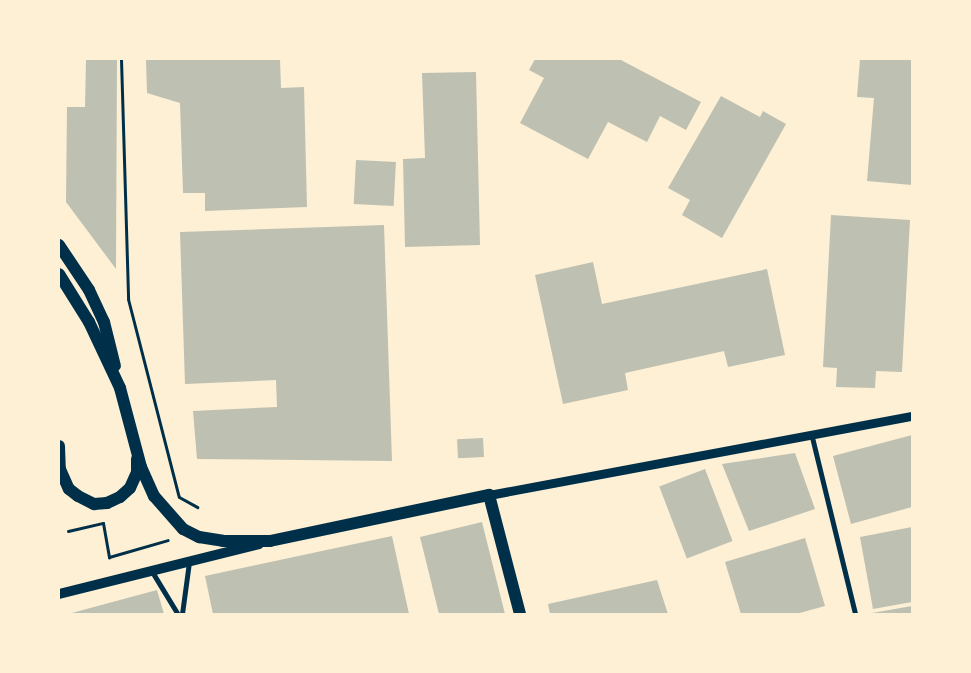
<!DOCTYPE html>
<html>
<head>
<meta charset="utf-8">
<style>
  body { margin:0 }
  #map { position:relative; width:971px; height:673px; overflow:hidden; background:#fdf0d5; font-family:"Titillium Web",sans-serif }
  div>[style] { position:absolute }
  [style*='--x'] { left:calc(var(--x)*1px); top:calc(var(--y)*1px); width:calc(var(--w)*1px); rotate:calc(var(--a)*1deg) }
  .building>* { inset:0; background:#bec0b2; transform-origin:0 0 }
  .path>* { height:3px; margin:-1.5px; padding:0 1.5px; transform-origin:1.5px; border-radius:1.5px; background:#003049 }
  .pedestrian>* { height:4.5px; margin:-2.25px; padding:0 2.25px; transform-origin:2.25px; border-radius:2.25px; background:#003049 }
  .minor>* { height:5px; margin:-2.5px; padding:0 2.5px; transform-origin:2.5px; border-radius:2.5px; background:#003049 }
  .tertiary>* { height:9px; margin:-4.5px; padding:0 4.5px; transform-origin:4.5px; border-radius:4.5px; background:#003049 }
  .secondary>* { height:10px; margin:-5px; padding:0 5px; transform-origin:5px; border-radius:5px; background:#003049 }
  .primary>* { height:12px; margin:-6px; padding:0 6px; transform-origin:6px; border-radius:6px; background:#003049 }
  span { translate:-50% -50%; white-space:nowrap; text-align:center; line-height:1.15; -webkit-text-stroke:4px #fdf0d5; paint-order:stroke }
  .frame { position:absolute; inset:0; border:60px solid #fdf0d5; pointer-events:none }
</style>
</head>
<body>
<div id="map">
  <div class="building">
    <i style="clip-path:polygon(86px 59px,117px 59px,116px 269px,66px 202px,67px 107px,85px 107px)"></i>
    <i style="clip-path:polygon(146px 59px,280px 59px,281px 88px,304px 87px,307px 207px,205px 211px,205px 193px,183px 193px,180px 103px,147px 93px)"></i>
    <i style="clip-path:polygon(535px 59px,619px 59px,701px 102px,686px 130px,660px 116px,647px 142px,608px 122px,588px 159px,520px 123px,544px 78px,529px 70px)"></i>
    <i style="clip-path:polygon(860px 59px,912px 59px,912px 185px,867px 181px,874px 98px,857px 97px)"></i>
    <i style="clip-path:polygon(476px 72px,480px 245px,405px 247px,403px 159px,425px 158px,422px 73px)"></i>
    <i style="clip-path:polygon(721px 96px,760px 117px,763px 111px,786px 124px,722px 238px,682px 215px,690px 200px,668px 188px)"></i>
    <i style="left:356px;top:160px;width:40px;height:44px;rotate:3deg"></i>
    <i style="clip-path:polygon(831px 215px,910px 220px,902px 372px,876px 371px,875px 388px,836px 387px,837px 368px,823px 367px)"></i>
    <i style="clip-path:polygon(384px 225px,392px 461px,197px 459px,193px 411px,277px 407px,276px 380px,185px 384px,180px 232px)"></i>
    <i style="clip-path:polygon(593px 262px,602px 304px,767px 269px,785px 355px,728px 367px,724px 351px,625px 373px,628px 390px,563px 404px,535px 275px)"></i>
    <i style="clip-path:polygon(912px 435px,912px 507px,851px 524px,833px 456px)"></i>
    <i style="left:483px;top:438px;width:19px;height:26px;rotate:87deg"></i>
    <i style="clip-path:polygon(795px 453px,815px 509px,749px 531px,722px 464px)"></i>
    <i style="left:705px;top:469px;width:77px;height:49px;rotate:69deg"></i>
    <i style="clip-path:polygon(482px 522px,505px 614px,439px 614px,420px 537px)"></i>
    <i style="clip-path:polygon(912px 527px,912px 602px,873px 609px,860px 537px)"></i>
    <i style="clip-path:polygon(392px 536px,409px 614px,213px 614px,205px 576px)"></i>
    <i style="clip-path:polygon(805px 538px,825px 606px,796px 614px,741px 614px,725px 562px)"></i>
    <i style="clip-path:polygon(657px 580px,668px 614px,550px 614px,548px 604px)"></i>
    <i style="clip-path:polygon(157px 590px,164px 614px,68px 614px)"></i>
    <i style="clip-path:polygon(912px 606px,912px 614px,872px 614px,872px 613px)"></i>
  </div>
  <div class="path">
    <i style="--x:121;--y:59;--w:240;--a:88.3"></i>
    <i style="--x:128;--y:299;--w:204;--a:75.6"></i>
    <i style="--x:179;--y:497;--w:21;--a:29"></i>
    <i style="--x:68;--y:531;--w:36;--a:-13"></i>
    <i style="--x:103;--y:523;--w:35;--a:80"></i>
    <i style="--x:109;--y:557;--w:61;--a:-16.1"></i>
  </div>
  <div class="pedestrian">
    <i style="--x:152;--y:571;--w:50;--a:58.8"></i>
    <i style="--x:182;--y:614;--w:52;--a:-82.3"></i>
  </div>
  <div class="minor">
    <i style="--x:811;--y:433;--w:186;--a:76.3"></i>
  </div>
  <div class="tertiary">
    <i style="--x:489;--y:495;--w:430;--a:-10.6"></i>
  </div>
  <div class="secondary">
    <i style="--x:59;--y:594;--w:206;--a:-14"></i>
  </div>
  <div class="primary">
    <i style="--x:59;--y:245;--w:54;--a:56.3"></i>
    <i style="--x:89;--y:290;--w:35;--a:65"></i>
    <i style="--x:104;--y:322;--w:45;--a:76"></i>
    <i style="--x:59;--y:274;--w:57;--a:58"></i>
    <i style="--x:89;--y:322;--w:73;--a:64.8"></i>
    <i style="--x:120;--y:388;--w:82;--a:75.1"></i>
    <i style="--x:141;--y:467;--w:32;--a:66"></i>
    <i style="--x:154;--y:496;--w:44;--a:48.7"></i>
    <i style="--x:183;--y:529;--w:18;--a:27"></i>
    <i style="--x:199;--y:537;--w:24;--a:9"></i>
    <i style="--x:223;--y:541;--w:47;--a:0"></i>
    <i style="--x:270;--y:541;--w:224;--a:-11.9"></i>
    <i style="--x:489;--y:495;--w:123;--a:75.4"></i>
    <i style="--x:59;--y:446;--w:27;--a:88"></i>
    <i style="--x:59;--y:467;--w:24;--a:66"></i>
    <i style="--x:69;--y:489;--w:11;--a:38"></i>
    <i style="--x:78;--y:496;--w:18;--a:27"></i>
    <i style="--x:94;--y:504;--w:13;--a:-4"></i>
    <i style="--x:107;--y:503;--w:14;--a:-25"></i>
    <i style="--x:120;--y:497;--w:13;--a:-42"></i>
    <i style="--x:130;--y:488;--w:17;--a:-66"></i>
    <i style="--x:137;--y:472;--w:13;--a:-90"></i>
  </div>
  <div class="frame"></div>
</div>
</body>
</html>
